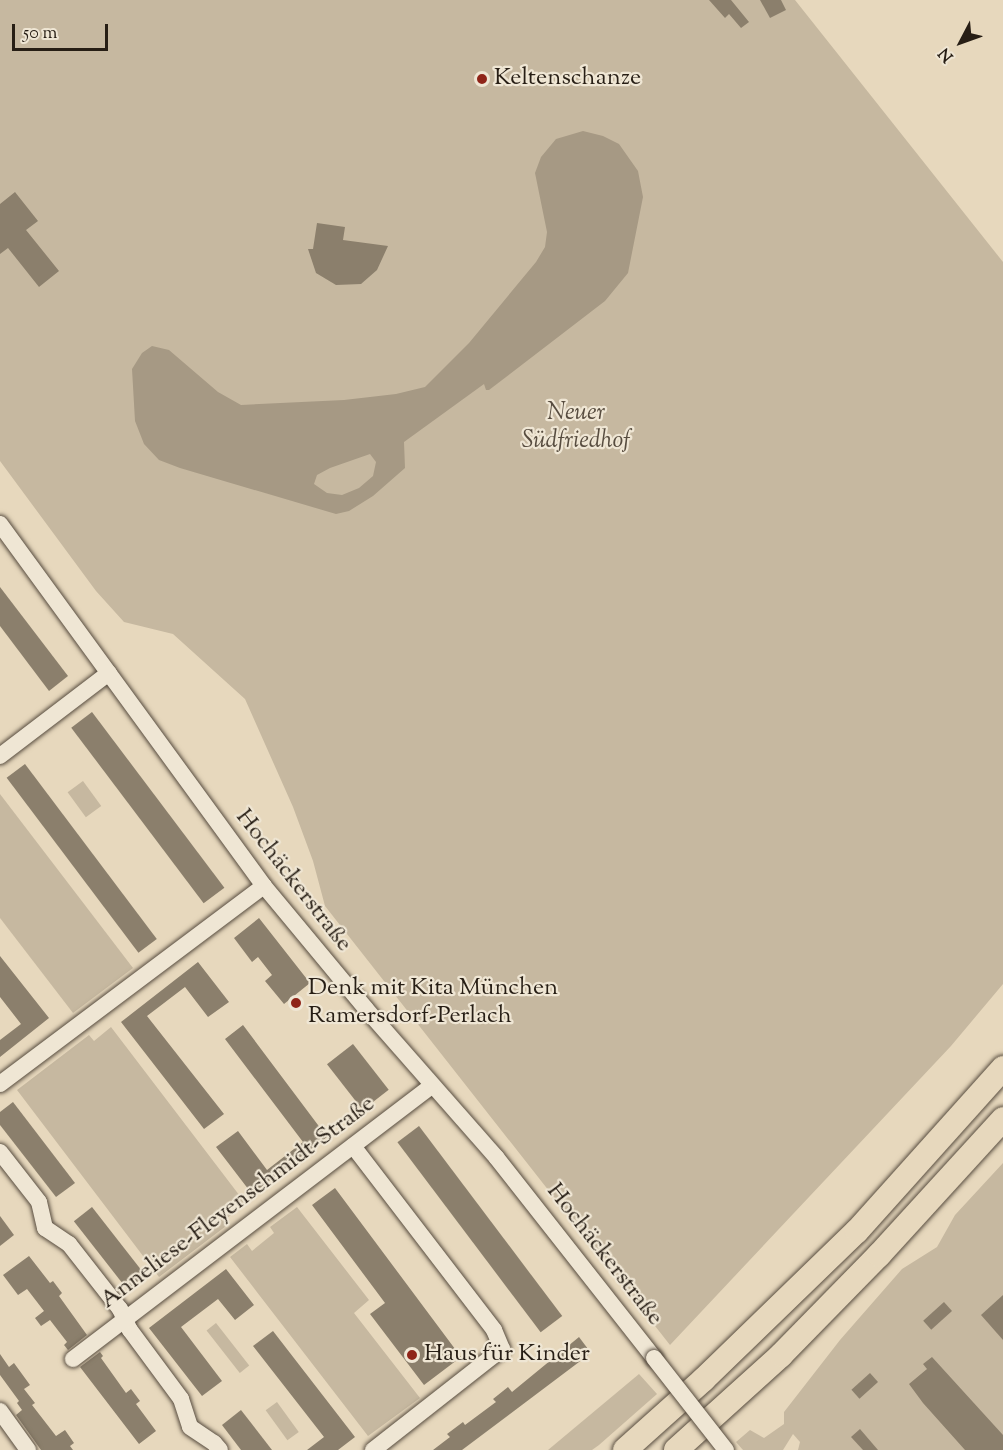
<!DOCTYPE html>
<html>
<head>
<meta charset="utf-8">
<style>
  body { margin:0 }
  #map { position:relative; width:1003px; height:1450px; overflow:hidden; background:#e7d8bd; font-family:"Sorts Mill Goudy",serif }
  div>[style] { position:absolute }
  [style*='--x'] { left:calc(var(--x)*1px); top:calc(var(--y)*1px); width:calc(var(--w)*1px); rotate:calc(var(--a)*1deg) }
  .green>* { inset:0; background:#c6b8a0; transform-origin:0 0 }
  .water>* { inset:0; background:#a69984 }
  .building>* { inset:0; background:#8b7f6c; transform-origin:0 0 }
  .roads { filter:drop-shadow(0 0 2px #574c3f) drop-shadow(0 0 2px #574c3f) }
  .minor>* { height:16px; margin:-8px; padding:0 8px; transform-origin:8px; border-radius:8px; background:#efe6d4 }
  .highway>* { height:24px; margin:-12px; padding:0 12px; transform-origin:12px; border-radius:12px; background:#e7d8bd }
  .bridges { filter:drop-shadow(0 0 2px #574c3f) drop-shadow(0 0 2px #574c3f) }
  .minor-bridge>* { height:16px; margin:-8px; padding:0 8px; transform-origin:8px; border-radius:8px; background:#efe6d4 }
  .dots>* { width:16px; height:16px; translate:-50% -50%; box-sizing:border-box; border:3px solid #efe6d4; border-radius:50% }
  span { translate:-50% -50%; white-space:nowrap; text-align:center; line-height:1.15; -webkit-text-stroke:4.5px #efe6d4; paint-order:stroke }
  .poi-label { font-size:24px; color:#271e15 }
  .left { translate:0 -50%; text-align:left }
  .park-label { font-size:24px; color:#574c3f; font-style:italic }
  .street-label { font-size:24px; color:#271e15 }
  .north { position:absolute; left:931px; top:12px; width:60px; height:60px; -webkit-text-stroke:4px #efe6d4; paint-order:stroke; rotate:229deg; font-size:16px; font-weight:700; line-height:24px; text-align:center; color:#271e15 }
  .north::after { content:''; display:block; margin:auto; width:21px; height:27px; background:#271e15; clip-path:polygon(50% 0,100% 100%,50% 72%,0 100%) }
  .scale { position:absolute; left:12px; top:24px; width:96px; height:27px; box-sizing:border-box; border:3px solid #271e15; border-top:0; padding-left:8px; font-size:18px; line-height:21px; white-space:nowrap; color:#271e15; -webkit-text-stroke:4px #efe6d4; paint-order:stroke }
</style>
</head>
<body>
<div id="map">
  <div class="green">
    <i style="clip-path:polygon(0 0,795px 0,1003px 262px,1003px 984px,951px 1046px,670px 1345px,325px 906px,313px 861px,293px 807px,245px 699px,173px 634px,124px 622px,96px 591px,0 461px)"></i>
    <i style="left:83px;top:781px;width:31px;height:19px;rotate:54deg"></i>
    <i style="clip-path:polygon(0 794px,133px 968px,73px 1013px,0 918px)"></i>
    <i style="clip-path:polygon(111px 1027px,246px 1204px,227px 1218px,230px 1223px,159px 1277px,17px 1090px,89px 1035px,94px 1041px)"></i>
    <i style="clip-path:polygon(1003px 1163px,1003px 1450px,798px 1450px,800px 1442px,793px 1434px,783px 1450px,743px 1450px,736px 1442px,750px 1430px,764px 1438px,784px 1424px,784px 1412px,840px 1340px,902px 1269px,937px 1247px,955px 1215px)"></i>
    <i style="clip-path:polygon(297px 1207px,369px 1300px,354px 1313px,420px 1398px,368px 1436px,230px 1257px,247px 1244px,252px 1251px,274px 1233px,270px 1227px)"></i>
    <i style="left:216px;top:1323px;width:54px;height:12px;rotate:52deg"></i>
    <i style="clip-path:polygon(639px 1374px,657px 1394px,599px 1445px,592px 1450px,548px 1450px)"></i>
    <i style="left:277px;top:1402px;width:37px;height:14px;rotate:54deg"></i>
  </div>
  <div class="water">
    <i style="clip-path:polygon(evenodd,583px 131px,603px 136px,619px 144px,638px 171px,643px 197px,628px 273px,605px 301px,489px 390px,486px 390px,484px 384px,404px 442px,405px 468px,373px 496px,349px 511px,336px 514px,180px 468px,159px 460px,144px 444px,135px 421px,132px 369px,142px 353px,152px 346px,169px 350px,218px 392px,241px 405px,344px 400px,396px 394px,425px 387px,469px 343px,536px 262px,545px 247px,547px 232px,535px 173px,541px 157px,556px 139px,583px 131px,370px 454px,376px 462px,373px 476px,359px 488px,342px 495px,327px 493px,314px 484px,317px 475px,330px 468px,370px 454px)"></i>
  </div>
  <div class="building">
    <i style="clip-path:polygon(709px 0,731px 0,749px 22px,741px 28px,729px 14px,725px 18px)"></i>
    <i style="clip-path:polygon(760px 0,781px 0,786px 10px,770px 18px)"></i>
    <i style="clip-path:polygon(15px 192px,38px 221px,26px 230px,59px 271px,39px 287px,8px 248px,0 254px,0 204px)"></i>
    <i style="clip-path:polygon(317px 223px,345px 227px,343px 240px,388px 246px,377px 270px,361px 284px,336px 285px,316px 273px,308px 249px,313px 249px)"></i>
    <i style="clip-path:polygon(0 587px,68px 676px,49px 691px,0 626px)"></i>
    <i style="left:92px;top:712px;width:220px;height:26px;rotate:53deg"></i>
    <i style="left:25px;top:764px;width:219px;height:23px;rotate:53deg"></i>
    <i style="clip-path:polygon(259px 918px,310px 983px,284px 1004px,265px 981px,272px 975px,258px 957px,252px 962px,234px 938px)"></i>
    <i style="clip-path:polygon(0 956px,49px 1018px,0 1057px,0 1040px,21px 1024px,0 997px)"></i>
    <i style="clip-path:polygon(198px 962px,229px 1002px,208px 1017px,185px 987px,147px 1016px,224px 1114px,204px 1129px,121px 1022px)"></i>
    <i style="clip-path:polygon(243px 1025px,327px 1137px,252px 1194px,216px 1147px,238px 1131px,267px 1170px,303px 1142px,225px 1039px)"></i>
    <i style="left:353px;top:1044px;width:58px;height:33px;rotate:52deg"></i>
    <i style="clip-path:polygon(13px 1102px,75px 1183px,56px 1197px,0 1125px,0 1112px)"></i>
    <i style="left:419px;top:1126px;width:238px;height:27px;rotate:53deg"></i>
    <i style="clip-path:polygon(335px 1188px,461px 1357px,424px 1385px,370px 1314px,385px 1303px,312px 1205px)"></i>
    <i style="left:92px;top:1207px;width:87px;height:23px;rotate:52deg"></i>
    <i style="clip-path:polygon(0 1216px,14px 1235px,0 1246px)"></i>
    <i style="clip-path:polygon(29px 1256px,50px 1283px,53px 1281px,62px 1293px,59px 1296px,87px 1335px,68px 1350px,64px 1345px,67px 1342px,50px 1320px,41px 1326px,35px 1318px,44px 1311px,27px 1289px,18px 1295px,3px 1275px)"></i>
    <i style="clip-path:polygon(226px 1269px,254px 1305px,235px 1320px,218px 1299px,181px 1327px,222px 1381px,202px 1396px,149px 1328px)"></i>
    <i style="clip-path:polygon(1003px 1295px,1003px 1340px,981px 1315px)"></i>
    <i style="left:944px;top:1302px;width:12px;height:28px;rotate:48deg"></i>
    <i style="clip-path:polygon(273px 1331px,355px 1437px,338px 1450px,307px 1450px,324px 1437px,253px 1346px)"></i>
    <i style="clip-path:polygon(579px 1337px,591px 1353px,462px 1450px,433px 1450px,450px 1437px,447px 1434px,463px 1422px,465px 1425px,496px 1402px,493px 1399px,508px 1387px,512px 1392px)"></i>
    <i style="clip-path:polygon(100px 1352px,103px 1356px,101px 1358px,126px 1393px,131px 1389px,140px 1401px,136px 1404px,156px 1431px,139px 1444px,80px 1367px)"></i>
    <i style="clip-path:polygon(0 1354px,9px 1367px,14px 1363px,30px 1385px,24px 1389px,35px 1403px,32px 1405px,56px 1436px,65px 1430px,74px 1443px,70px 1446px,73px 1450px,41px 1450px,16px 1415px,22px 1410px,17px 1403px,19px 1401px,0 1375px)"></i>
    <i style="clip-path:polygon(932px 1357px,1003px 1435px,1003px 1450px,965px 1450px,923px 1403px,909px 1384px,927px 1369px,923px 1364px)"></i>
    <i style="left:870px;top:1373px;width:12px;height:25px;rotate:48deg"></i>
    <i style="clip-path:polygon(241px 1410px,272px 1450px,241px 1450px,222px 1425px)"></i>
    <i style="clip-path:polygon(860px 1429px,878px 1450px,863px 1450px,851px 1437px)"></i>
  </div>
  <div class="roads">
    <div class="minor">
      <i style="--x:0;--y:524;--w:448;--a:53.9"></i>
      <i style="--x:264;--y:886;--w:160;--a:50.3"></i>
      <i style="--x:366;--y:1009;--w:197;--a:48.7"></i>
      <i style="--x:496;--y:1157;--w:256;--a:51.8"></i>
      <i style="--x:0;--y:756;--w:137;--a:-37.3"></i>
      <i style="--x:0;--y:1084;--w:330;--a:-36.9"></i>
      <i style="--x:353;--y:1146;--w:232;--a:52.5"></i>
      <i style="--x:494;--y:1330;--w:21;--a:67"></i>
      <i style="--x:502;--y:1349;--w:164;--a:141.9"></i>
      <i style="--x:0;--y:1152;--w:63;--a:52"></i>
      <i style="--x:39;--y:1202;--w:27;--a:77"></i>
      <i style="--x:45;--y:1228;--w:29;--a:34"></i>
      <i style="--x:69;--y:1244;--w:83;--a:51.9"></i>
      <i style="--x:120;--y:1309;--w:23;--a:65"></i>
      <i style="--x:130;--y:1330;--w:86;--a:53.5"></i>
      <i style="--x:181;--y:1399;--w:29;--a:72"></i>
      <i style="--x:190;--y:1427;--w:29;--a:34"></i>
      <i style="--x:214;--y:1443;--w:9;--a:49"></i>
      <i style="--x:73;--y:1359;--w:451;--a:-37.3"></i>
      <i style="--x:0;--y:1411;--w:48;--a:54.3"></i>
    </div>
    <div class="highway">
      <i style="--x:625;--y:1450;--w:105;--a:-41.9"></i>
      <i style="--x:703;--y:1380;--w:214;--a:-44.1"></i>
      <i style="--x:857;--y:1231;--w:219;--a:-48.1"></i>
      <i style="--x:676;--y:1450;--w:142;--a:-42.1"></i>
      <i style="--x:781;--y:1355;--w:140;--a:-45.6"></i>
      <i style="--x:879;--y:1255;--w:184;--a:-47.6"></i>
    </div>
  </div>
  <div class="bridges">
    <div class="minor-bridge">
      <i style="--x:654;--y:1358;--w:117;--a:52"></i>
    </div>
  </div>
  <div class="dots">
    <i style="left:482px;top:79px;background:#8f2418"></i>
    <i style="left:296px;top:1003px;background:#8f2418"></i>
    <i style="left:412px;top:1355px;background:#8f2418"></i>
  </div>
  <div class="poi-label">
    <span class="left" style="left:494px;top:79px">Keltenschanze</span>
    <span class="left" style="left:308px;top:1003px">Denk mit Kita München<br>Ramersdorf-Perlach</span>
    <span class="left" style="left:424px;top:1355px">Haus für Kinder</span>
  </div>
  <div class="park-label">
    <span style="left:576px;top:428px">Neuer<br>Südfriedhof</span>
  </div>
  <div class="street-label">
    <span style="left:293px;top:881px;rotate:52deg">Hochäckerstraße</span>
    <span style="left:238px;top:1203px;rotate:-37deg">Anneliese-Fleyenschmidt-Straße</span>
    <span style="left:604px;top:1255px;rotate:52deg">Hochäckerstraße</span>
  </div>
  <div class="north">N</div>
  <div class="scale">50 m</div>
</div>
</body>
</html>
